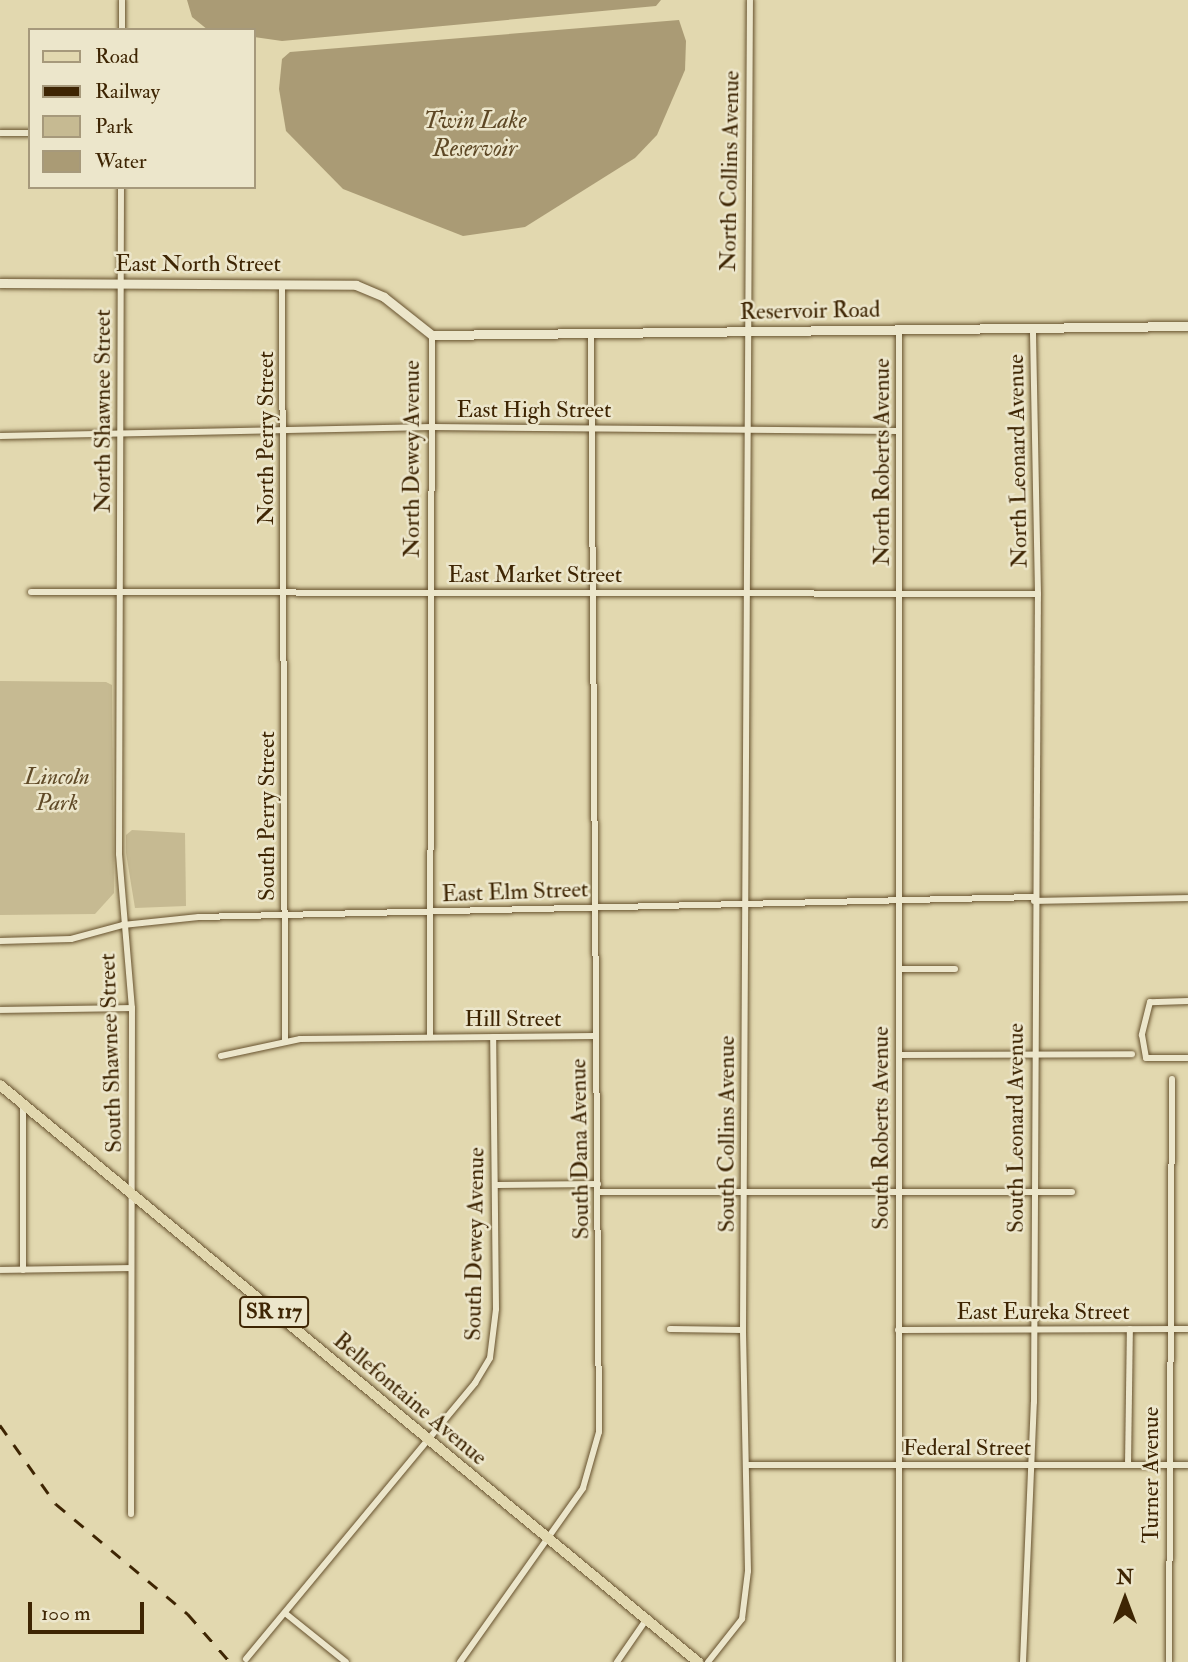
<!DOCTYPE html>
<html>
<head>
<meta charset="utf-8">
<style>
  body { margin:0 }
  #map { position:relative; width:1188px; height:1662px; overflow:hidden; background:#e2d8af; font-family:"IM FELL Double Pica",serif }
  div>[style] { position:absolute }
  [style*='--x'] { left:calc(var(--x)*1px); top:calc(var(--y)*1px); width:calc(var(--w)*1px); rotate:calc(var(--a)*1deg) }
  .green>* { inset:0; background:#c6ba92 }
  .water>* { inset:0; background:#aa9b75 }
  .roads { filter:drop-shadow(0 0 2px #67522e) drop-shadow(0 0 2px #67522e) }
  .street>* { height:6px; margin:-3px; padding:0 3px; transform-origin:3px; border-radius:3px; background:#ece6cb }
  .secondary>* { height:9px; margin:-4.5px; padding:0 4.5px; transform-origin:4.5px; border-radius:4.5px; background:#ece6cb }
  .primary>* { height:10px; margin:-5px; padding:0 5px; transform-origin:5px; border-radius:5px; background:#e2d8af }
  .rail>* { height:2.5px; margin-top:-1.25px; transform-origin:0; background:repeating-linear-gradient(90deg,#3e2503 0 12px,transparent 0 24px) }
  span { translate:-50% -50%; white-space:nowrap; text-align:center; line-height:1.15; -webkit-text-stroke:5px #ece6cb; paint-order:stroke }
  .shield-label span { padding:2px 5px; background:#ece6cb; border:2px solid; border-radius:5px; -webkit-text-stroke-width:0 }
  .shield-label { font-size:21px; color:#3e2503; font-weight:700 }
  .street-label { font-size:23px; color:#3e2503 }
  .park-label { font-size:23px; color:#604a27; font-style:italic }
  .water-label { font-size:24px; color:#5e4825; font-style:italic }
  .legend { position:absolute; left:28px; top:28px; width:228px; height:161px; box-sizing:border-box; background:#ece6cb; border:2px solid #a6997b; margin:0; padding:9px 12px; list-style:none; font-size:21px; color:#3e2503 }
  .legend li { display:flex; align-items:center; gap:14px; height:35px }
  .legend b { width:35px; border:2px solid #a6997b }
  .north { position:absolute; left:1090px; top:1564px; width:70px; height:70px; -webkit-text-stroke:5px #ece6cb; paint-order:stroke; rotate:0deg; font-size:19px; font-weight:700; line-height:28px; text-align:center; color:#3e2503 }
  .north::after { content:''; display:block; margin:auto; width:24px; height:32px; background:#3e2503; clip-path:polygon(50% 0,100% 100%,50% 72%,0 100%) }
  .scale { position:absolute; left:28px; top:1602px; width:116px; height:32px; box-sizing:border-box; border:4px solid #3e2503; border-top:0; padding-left:9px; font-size:21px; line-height:24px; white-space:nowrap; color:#3e2503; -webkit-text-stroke:5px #ece6cb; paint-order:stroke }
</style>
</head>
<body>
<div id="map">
  <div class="green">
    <i style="clip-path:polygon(0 681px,106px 682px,112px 685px,114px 893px,95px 914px,0 915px)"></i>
    <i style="clip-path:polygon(132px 830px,185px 833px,186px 906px,135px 908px,126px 853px,126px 835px)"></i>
  </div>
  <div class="water">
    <i style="clip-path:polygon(187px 0,661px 0,656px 6px,282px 41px,254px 37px,254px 30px,208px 30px,192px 17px)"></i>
    <i style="clip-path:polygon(679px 20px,686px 41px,685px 70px,657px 135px,635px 158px,525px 227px,463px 236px,343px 189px,286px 131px,279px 89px,282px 59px,290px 52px)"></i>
  </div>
  <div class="roads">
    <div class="street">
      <i style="--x:122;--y:30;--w:30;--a:-90"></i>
      <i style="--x:0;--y:133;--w:30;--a:0"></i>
      <i style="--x:121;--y:187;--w:667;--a:90.17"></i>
      <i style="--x:119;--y:854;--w:155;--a:85.2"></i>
      <i style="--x:132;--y:1008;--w:506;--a:90.11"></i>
      <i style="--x:282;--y:284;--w:756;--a:89.77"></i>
      <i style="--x:0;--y:436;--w:432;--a:-1.2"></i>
      <i style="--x:432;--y:427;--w:467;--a:0.5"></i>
      <i style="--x:31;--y:592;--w:1007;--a:0.11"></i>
      <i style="--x:1034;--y:901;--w:154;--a:-1.1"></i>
      <i style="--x:0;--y:941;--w:71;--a:-1.6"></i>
      <i style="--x:71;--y:939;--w:54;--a:-15.1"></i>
      <i style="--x:123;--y:925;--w:76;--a:-6"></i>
      <i style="--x:199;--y:917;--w:835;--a:-1.37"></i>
      <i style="--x:899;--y:969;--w:56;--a:0"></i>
      <i style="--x:1188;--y:1001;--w:38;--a:178"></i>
      <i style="--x:1150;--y:1002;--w:34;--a:104"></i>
      <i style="--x:1142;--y:1035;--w:23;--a:80"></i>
      <i style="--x:1146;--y:1058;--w:42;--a:0"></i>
      <i style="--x:0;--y:1010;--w:132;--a:-0.9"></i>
      <i style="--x:430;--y:1037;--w:702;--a:-89.84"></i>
      <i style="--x:899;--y:1055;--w:233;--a:-0.2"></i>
      <i style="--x:221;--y:1056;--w:81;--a:-12.1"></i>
      <i style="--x:300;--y:1039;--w:296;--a:-0.6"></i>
      <i style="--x:23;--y:1104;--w:166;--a:90"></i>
      <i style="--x:496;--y:1185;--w:102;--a:-0.6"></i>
      <i style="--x:598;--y:1192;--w:474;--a:0"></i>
      <i style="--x:0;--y:1270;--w:131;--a:-0.9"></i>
      <i style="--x:670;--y:1329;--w:73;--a:0.8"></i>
      <i style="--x:898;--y:1330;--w:290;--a:-0.2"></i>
      <i style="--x:747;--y:1465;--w:441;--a:0"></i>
      <i style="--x:1128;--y:1465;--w:136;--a:-89.2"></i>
      <i style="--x:285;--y:1613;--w:78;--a:38.8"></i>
      <i style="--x:246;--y:1659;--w:359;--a:-50.3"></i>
      <i style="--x:475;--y:1383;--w:29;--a:-59"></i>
      <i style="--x:490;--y:1358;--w:49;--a:-83"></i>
      <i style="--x:496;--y:1309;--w:272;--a:-90.6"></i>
      <i style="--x:460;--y:1662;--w:213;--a:-54.7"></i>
      <i style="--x:583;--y:1488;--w:58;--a:-74.1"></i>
      <i style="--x:599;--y:1432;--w:1099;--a:-90.42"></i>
      <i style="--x:617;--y:1662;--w:51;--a:-55.4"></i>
      <i style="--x:708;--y:1662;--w:55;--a:-51.7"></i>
      <i style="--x:742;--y:1619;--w:48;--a:-82.9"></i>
      <i style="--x:748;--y:1571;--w:241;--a:-91.2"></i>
      <i style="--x:743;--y:1330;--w:1330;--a:-89.7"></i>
      <i style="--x:899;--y:1662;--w:1333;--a:-90"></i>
      <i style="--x:1023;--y:1662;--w:260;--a:-87.6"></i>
      <i style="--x:1034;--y:1402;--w:808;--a:-89.72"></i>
      <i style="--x:1038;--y:594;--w:266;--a:-91.1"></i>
      <i style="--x:1169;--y:1662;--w:583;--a:-89.71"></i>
    </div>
    <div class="secondary">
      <i style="--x:0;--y:283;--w:356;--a:0.3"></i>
      <i style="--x:356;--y:285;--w:30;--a:23"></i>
      <i style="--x:384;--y:297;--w:61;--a:38.4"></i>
      <i style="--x:432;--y:335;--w:756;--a:-0.68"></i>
    </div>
    <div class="primary">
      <i style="--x:0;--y:1085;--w:906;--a:39.58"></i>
    </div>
  </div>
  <div class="rail">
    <i style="--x:0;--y:1425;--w:97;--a:54.7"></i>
    <i style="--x:56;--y:1504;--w:172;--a:39.8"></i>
    <i style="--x:188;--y:1614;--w:64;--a:48.8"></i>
  </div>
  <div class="shield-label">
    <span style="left:274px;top:1312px">SR 117</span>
  </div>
  <div class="street-label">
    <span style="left:730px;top:171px;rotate:-89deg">North Collins Avenue</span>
    <span style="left:198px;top:264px">East North Street</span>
    <span style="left:810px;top:311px;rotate:-1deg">Reservoir Road</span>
    <span style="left:534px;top:410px">East High Street</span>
    <span style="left:103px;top:411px;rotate:-90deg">North Shawnee Street</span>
    <span style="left:266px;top:438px;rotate:-90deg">North Perry Street</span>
    <span style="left:412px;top:459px;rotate:-90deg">North Dewey Avenue</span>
    <span style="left:1018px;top:461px;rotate:-91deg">North Leonard Avenue</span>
    <span style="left:882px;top:462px;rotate:-90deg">North Roberts Avenue</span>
    <span style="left:535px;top:575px">East Market Street</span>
    <span style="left:267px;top:816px;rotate:-90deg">South Perry Street</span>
    <span style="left:515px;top:892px;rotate:-2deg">East Elm Street</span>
    <span style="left:513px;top:1019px">Hill Street</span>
    <span style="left:111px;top:1053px;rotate:-92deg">South Shawnee Street</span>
    <span style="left:881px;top:1128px;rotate:-90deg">South Roberts Avenue</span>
    <span style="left:1016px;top:1128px;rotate:-90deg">South Leonard Avenue</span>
    <span style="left:727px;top:1134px;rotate:-90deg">South Collins Avenue</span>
    <span style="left:580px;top:1149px;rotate:-91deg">South Dana Avenue</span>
    <span style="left:475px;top:1244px;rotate:-89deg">South Dewey Avenue</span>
    <span style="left:1043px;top:1312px">East Eureka Street</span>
    <span style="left:410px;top:1399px;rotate:40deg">Bellefontaine Avenue</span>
    <span style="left:967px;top:1448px">Federal Street</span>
    <span style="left:1151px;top:1475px;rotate:-90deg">Turner Avenue</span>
  </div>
  <div class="park-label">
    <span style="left:57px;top:790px">Lincoln<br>Park</span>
  </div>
  <div class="water-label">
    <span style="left:475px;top:135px">Twin Lake<br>Reservoir</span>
  </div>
  <ul class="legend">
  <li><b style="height:9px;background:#e2d8af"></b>Road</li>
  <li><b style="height:9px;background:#3e2503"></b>Railway</li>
  <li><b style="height:19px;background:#c6ba92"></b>Park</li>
  <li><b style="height:19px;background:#aa9b75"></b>Water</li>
  </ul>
  <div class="north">N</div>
  <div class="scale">100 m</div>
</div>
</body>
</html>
